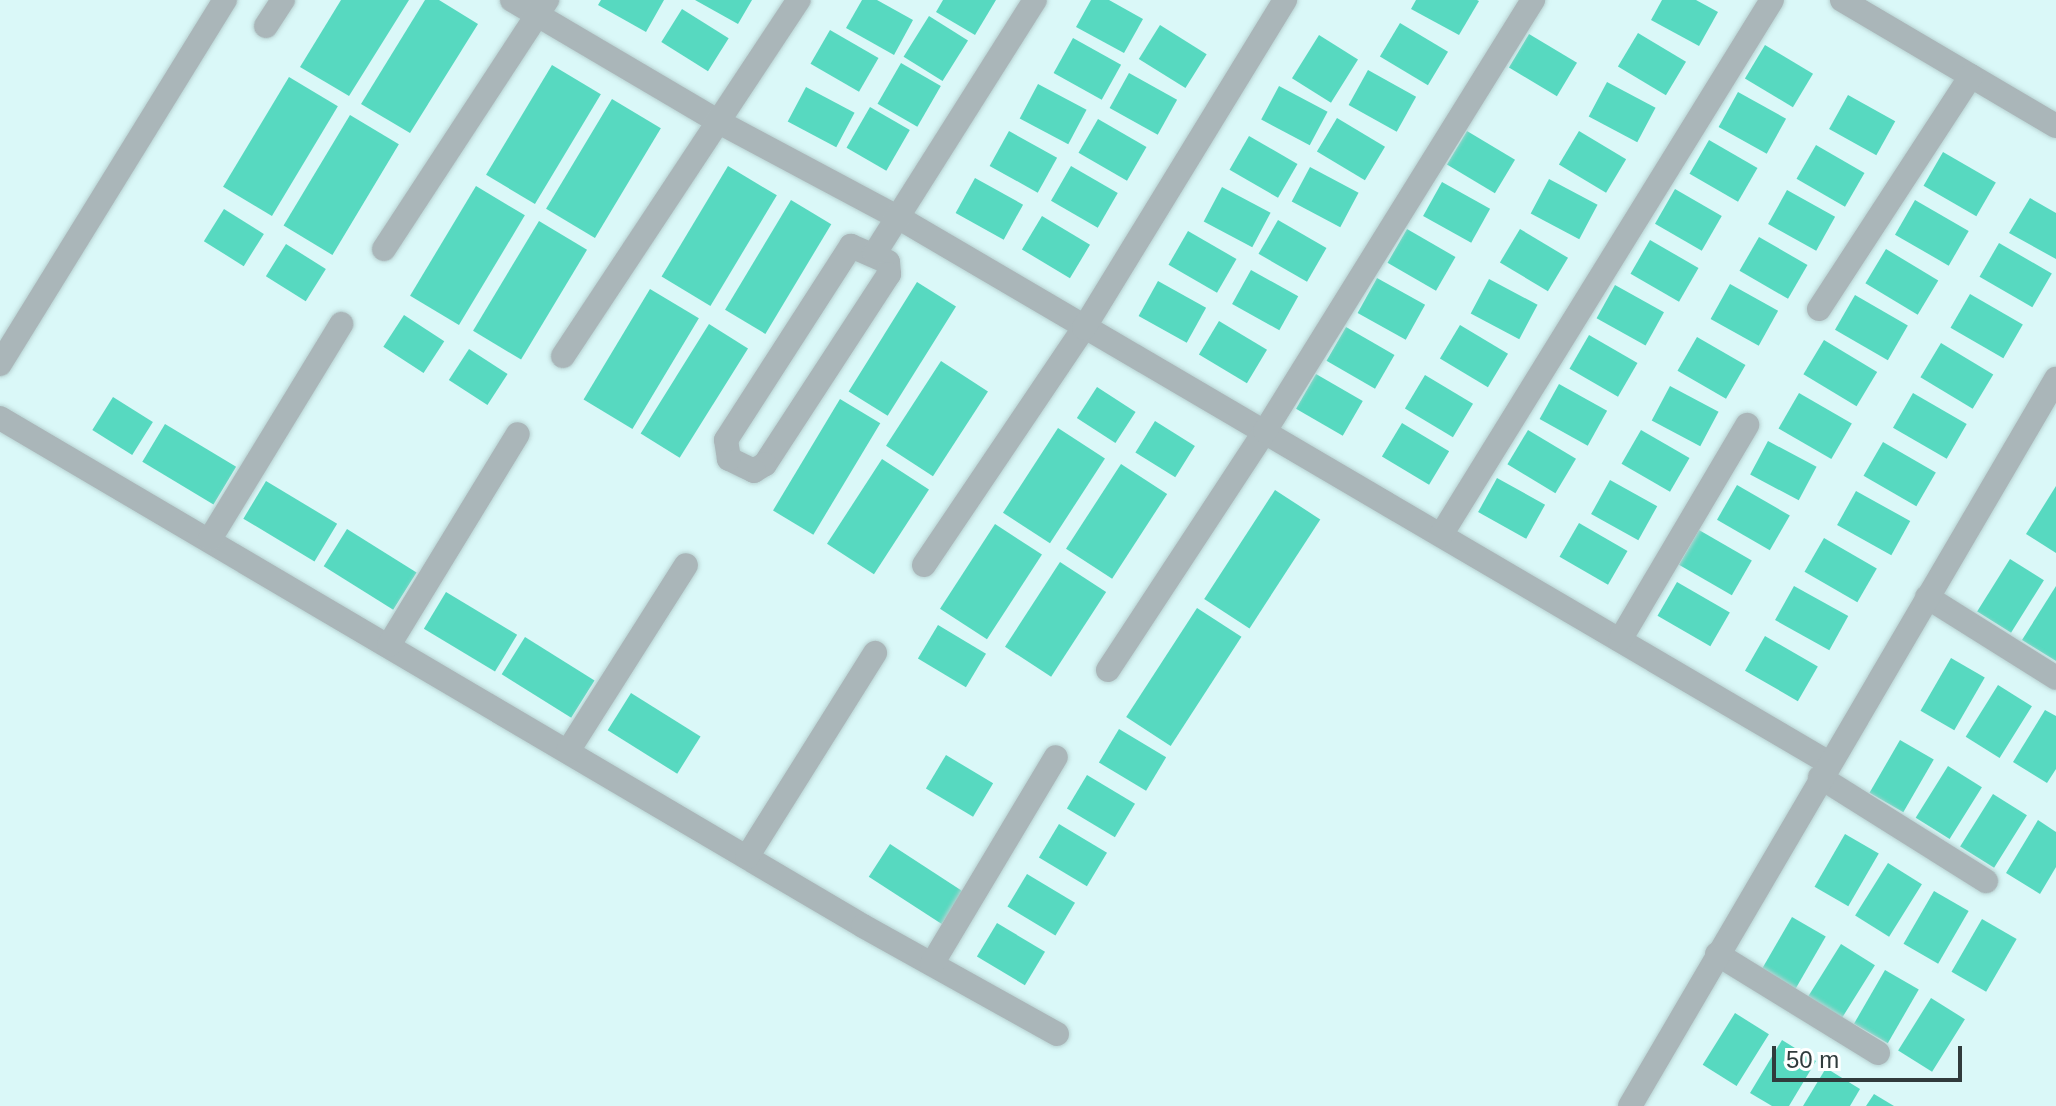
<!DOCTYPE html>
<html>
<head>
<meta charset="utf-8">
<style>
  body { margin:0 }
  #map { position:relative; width:2056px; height:1106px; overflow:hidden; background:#daf8f8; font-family:Helvetica,sans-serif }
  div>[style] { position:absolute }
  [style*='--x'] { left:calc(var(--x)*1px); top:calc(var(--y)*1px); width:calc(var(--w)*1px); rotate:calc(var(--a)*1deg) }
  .building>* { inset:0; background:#57d9c0; transform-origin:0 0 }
  .roads { filter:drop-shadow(0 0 2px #b8d2d2) drop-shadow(0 0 2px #b8d2d2) }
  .minor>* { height:24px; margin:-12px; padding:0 12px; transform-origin:12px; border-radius:12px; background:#aab6b9 }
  span { translate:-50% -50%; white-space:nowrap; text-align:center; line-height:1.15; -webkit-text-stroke:6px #fff; paint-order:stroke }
  .scale { position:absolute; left:1772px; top:1046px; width:190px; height:36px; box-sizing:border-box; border:4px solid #303b3c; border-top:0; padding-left:10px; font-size:24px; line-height:28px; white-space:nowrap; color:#303b3c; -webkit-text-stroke:6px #fff; paint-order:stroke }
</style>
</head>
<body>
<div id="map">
  <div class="building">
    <i style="clip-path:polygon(341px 0,409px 0,349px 96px,300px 67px)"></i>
    <i style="clip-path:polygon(425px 0,439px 0,478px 24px,410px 133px,361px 104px)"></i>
    <i style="clip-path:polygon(601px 0,664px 0,646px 32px,598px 5px)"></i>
    <i style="clip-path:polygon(695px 0,752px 0,738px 24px)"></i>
    <i style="clip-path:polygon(862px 0,877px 0,913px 20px,894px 55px,846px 28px)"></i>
    <i style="clip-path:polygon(943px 0,996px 0,975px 35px,936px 12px)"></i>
    <i style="clip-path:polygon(1091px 0,1109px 0,1143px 19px,1124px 53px,1076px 27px)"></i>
    <i style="clip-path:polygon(1416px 0,1477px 0,1479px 1px,1459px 35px,1411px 9px)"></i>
    <i style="clip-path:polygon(1662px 0,1696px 0,1718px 12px,1699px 46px,1651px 20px)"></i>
    <i style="left:682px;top:9px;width:55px;height:39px;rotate:32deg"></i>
    <i style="left:929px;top:16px;width:46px;height:48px;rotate:32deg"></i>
    <i style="left:1400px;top:23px;width:56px;height:39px;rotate:31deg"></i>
    <i style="left:1160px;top:25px;width:55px;height:40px;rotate:32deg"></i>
    <i style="left:830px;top:30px;width:56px;height:39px;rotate:30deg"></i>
    <i style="left:1638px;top:33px;width:56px;height:39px;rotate:31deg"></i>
    <i style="left:1529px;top:34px;width:56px;height:39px;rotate:31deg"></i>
    <i style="left:1319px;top:35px;width:46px;height:51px;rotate:32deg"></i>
    <i style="left:1073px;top:38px;width:55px;height:40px;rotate:29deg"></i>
    <i style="left:1765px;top:45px;width:56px;height:39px;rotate:31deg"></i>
    <i style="left:901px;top:63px;width:46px;height:47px;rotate:30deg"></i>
    <i style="left:552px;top:65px;width:57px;height:128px;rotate:31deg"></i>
    <i style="left:1368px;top:70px;width:55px;height:40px;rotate:29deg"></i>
    <i style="left:1129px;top:73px;width:55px;height:40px;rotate:29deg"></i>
    <i style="left:289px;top:77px;width:57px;height:128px;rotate:31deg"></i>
    <i style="left:1607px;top:82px;width:55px;height:39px;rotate:28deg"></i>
    <i style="left:1038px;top:84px;width:55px;height:39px;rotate:28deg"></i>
    <i style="left:1279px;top:86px;width:55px;height:38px;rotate:28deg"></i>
    <i style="left:806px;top:87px;width:55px;height:39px;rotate:28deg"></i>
    <i style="left:1738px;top:92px;width:55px;height:40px;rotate:29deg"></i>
    <i style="left:1848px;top:95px;width:54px;height:39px;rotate:29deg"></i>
    <i style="left:612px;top:99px;width:57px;height:128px;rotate:31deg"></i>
    <i style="left:870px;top:107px;width:46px;height:47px;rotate:30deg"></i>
    <i style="left:350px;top:115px;width:57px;height:129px;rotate:31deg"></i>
    <i style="left:1337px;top:118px;width:56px;height:39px;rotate:31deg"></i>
    <i style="left:1098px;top:119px;width:56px;height:39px;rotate:30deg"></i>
    <i style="left:1009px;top:131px;width:55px;height:40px;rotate:29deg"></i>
    <i style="left:1467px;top:131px;width:56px;height:39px;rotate:31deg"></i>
    <i style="left:1579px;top:131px;width:55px;height:39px;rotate:31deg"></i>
    <i style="left:1249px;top:136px;width:56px;height:39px;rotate:30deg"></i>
    <i style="left:1709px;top:140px;width:56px;height:39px;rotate:30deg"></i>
    <i style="left:1816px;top:145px;width:56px;height:39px;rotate:30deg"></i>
    <i style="left:1943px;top:152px;width:61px;height:39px;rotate:30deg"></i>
    <i style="left:728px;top:166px;width:57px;height:129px;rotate:31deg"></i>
    <i style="left:1071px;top:166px;width:54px;height:40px;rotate:30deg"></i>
    <i style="left:1310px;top:167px;width:55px;height:39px;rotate:28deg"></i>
    <i style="left:975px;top:178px;width:55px;height:40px;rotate:29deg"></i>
    <i style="left:1549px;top:179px;width:55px;height:39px;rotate:28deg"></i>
    <i style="left:1442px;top:182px;width:55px;height:39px;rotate:29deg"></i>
    <i style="left:476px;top:186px;width:57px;height:128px;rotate:31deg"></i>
    <i style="left:1222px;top:187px;width:55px;height:39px;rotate:28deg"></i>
    <i style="left:1675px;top:189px;width:54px;height:40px;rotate:30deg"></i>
    <i style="left:1787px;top:190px;width:55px;height:39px;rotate:29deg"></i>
    <i style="clip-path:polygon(2030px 198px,2056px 213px,2056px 259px,2009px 233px)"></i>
    <i style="left:791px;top:200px;width:47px;height:128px;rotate:31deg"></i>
    <i style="left:1915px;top:200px;width:62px;height:40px;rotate:30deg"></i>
    <i style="left:224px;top:209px;width:47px;height:38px;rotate:32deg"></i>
    <i style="left:1042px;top:216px;width:56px;height:39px;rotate:31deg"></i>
    <i style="left:1278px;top:220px;width:56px;height:39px;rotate:30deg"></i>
    <i style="left:539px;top:221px;width:56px;height:128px;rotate:31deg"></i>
    <i style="left:1407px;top:229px;width:56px;height:39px;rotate:30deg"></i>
    <i style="left:1520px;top:229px;width:56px;height:39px;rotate:31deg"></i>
    <i style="left:1188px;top:231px;width:56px;height:39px;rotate:30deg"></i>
    <i style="left:1759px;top:237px;width:56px;height:39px;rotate:30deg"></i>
    <i style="left:1650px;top:240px;width:56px;height:39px;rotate:30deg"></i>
    <i style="left:1999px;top:243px;width:61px;height:39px;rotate:30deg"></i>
    <i style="left:286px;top:244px;width:47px;height:38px;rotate:32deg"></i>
    <i style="left:1886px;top:249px;width:61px;height:40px;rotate:31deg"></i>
    <i style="left:1251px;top:270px;width:54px;height:39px;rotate:29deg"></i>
    <i style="left:1377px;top:278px;width:55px;height:40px;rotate:29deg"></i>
    <i style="left:1489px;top:279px;width:55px;height:39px;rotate:28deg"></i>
    <i style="left:1158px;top:281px;width:55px;height:40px;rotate:29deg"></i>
    <i style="left:917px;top:282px;width:46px;height:129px;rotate:32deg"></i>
    <i style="left:1730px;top:284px;width:55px;height:40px;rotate:29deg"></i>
    <i style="left:1615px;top:285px;width:56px;height:38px;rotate:29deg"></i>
    <i style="left:650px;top:289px;width:57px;height:129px;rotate:31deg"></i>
    <i style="left:1970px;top:294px;width:61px;height:39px;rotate:30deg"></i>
    <i style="left:1855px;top:295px;width:61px;height:40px;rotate:30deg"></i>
    <i style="left:404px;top:315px;width:48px;height:38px;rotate:33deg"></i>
    <i style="left:1219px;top:321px;width:56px;height:39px;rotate:31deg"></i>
    <i style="left:709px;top:324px;width:46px;height:129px;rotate:32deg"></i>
    <i style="left:1460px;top:325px;width:56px;height:39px;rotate:31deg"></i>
    <i style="left:1346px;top:327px;width:56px;height:39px;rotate:30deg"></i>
    <i style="left:1589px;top:335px;width:56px;height:39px;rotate:30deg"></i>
    <i style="left:1697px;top:337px;width:56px;height:39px;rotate:30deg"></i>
    <i style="left:1824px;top:340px;width:62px;height:40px;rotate:31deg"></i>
    <i style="left:1941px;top:343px;width:61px;height:40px;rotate:31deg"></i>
    <i style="left:469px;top:349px;width:46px;height:37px;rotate:33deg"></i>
    <i style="left:941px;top:361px;width:56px;height:101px;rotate:33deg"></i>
    <i style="left:1316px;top:374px;width:54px;height:40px;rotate:30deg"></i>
    <i style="left:1425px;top:375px;width:56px;height:39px;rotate:31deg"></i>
    <i style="left:1559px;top:384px;width:55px;height:40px;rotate:29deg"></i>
    <i style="left:1670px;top:386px;width:55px;height:39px;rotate:28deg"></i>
    <i style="left:1097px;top:387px;width:46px;height:37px;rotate:33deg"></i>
    <i style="left:1799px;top:393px;width:61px;height:41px;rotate:30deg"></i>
    <i style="left:1913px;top:393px;width:62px;height:40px;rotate:30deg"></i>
    <i style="left:113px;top:397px;width:47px;height:39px;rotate:32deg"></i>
    <i style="left:840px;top:399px;width:47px;height:130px;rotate:31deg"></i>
    <i style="left:1155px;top:421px;width:47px;height:37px;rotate:32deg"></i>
    <i style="left:1402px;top:423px;width:55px;height:39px;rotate:31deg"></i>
    <i style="left:165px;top:424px;width:83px;height:44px;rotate:31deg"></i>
    <i style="left:1058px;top:428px;width:56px;height:101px;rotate:33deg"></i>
    <i style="left:1528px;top:430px;width:56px;height:40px;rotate:31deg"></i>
    <i style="left:1641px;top:430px;width:56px;height:39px;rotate:30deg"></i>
    <i style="left:1768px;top:441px;width:55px;height:38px;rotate:28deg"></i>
    <i style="left:1883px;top:442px;width:61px;height:39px;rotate:30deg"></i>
    <i style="left:882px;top:459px;width:56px;height:101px;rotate:33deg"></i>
    <i style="left:1121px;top:464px;width:55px;height:101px;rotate:33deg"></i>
    <i style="left:1497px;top:478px;width:55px;height:39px;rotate:29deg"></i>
    <i style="left:1610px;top:480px;width:54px;height:39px;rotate:29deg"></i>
    <i style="left:266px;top:481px;width:83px;height:44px;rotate:31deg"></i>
    <i style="left:1737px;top:485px;width:61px;height:40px;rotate:30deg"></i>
    <i style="clip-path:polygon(2056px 486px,2056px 553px,2026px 534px)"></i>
    <i style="left:1275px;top:490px;width:54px;height:130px;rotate:33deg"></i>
    <i style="left:1856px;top:491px;width:62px;height:39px;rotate:29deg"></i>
    <i style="left:1579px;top:523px;width:56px;height:39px;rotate:30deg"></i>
    <i style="left:995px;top:524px;width:56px;height:101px;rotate:33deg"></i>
    <i style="left:347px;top:529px;width:82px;height:44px;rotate:32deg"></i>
    <i style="left:1699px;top:530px;width:61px;height:40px;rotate:30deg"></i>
    <i style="left:1824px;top:538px;width:61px;height:39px;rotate:30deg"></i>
    <i style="left:2010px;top:559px;width:40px;height:62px;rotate:32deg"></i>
    <i style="left:1060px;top:562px;width:55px;height:101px;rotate:33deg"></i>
    <i style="left:1677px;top:582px;width:61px;height:39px;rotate:30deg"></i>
    <i style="left:1794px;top:586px;width:62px;height:39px;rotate:29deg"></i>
    <i style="clip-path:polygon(2056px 586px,2056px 661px,2022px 640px)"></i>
    <i style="left:446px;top:592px;width:83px;height:43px;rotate:31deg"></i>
    <i style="left:1197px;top:608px;width:53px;height:130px;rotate:33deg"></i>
    <i style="left:938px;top:625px;width:56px;height:39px;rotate:31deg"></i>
    <i style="left:1765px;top:636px;width:61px;height:40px;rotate:30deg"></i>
    <i style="left:525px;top:637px;width:82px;height:44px;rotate:32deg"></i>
    <i style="left:1951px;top:658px;width:39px;height:61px;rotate:30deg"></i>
    <i style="left:1998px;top:685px;width:40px;height:61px;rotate:32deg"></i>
    <i style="left:631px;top:693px;width:82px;height:44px;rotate:32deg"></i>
    <i style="clip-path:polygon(2045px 710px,2056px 716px,2056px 769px,2047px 783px,2013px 762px)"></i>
    <i style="left:1119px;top:729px;width:55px;height:39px;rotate:31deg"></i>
    <i style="left:1900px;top:740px;width:39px;height:61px;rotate:30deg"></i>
    <i style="left:946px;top:755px;width:55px;height:39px;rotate:31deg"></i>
    <i style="left:1948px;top:766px;width:40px;height:61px;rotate:32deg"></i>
    <i style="left:1087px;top:775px;width:56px;height:39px;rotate:31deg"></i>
    <i style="left:1993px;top:794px;width:40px;height:62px;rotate:32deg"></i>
    <i style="clip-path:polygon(2038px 820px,2056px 832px,2056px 867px,2040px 894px,2006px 873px)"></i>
    <i style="left:1059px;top:824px;width:56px;height:39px;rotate:31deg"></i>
    <i style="left:1845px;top:834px;width:39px;height:61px;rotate:30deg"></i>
    <i style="left:890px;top:844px;width:87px;height:39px;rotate:33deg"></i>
    <i style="left:1888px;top:863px;width:40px;height:62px;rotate:32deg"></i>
    <i style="left:1027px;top:874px;width:56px;height:38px;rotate:31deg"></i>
    <i style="left:1934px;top:891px;width:40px;height:61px;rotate:30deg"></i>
    <i style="left:1792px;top:917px;width:39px;height:61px;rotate:30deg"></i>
    <i style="left:1982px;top:919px;width:40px;height:61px;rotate:30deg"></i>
    <i style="left:997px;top:923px;width:56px;height:39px;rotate:31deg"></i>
    <i style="left:1841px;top:944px;width:40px;height:62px;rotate:32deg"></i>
    <i style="left:1885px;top:970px;width:39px;height:62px;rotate:30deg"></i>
    <i style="left:1931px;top:998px;width:40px;height:62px;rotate:32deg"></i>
    <i style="left:1735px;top:1013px;width:40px;height:61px;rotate:32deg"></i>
    <i style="clip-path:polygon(1782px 1040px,1816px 1061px,1789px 1106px,1772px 1106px,1750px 1093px)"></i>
    <i style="clip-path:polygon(1826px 1068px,1860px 1089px,1850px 1106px,1803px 1106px)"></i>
    <i style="clip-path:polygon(1874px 1094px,1894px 1106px,1866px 1106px)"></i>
  </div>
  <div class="roads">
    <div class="minor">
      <i style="--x:512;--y:0;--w:240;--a:30.5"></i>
      <i style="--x:719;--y:122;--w:206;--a:28.1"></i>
      <i style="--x:901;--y:219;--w:1076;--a:30.38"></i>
      <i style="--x:1842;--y:0;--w:248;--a:30.5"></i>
      <i style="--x:266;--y:26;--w:31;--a:-57"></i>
      <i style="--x:851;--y:246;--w:40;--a:23.4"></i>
      <i style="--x:888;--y:262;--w:12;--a:85"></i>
      <i style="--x:889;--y:274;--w:227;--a:123.1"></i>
      <i style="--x:765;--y:464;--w:13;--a:148"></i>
      <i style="--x:754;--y:471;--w:28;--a:-154"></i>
      <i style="--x:729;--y:459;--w:19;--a:-99"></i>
      <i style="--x:726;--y:440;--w:231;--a:-57.2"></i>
      <i style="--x:384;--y:249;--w:298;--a:-56.8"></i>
      <i style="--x:875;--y:253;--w:299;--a:-57.7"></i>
      <i style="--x:1819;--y:309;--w:278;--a:-56.9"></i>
      <i style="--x:563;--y:356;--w:427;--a:-56.5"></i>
      <i style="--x:0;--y:364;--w:428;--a:-58.3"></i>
      <i style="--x:0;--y:418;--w:1001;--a:30.48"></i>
      <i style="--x:863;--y:926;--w:222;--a:29.1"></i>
      <i style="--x:1441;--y:535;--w:629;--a:-58.26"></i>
      <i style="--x:210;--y:539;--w:252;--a:-58.6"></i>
      <i style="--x:924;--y:565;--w:286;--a:-56"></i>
      <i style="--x:1084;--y:328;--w:385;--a:-58.5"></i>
      <i style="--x:1927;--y:597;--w:152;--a:32.1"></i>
      <i style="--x:1620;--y:640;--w:250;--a:-59.4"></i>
      <i style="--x:389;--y:645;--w:247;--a:-58.6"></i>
      <i style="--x:1108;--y:670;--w:286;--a:-56.7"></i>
      <i style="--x:1265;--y:431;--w:508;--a:-58.13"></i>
      <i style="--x:568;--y:751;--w:220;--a:-57.6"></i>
      <i style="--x:1820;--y:777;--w:196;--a:32.1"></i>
      <i style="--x:747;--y:857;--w:241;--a:-57.9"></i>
      <i style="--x:1717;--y:954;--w:189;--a:31.6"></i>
      <i style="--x:932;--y:964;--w:241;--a:-59.1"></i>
      <i style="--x:1630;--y:1106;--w:843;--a:-59.63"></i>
    </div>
  </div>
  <div class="scale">50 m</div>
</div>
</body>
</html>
